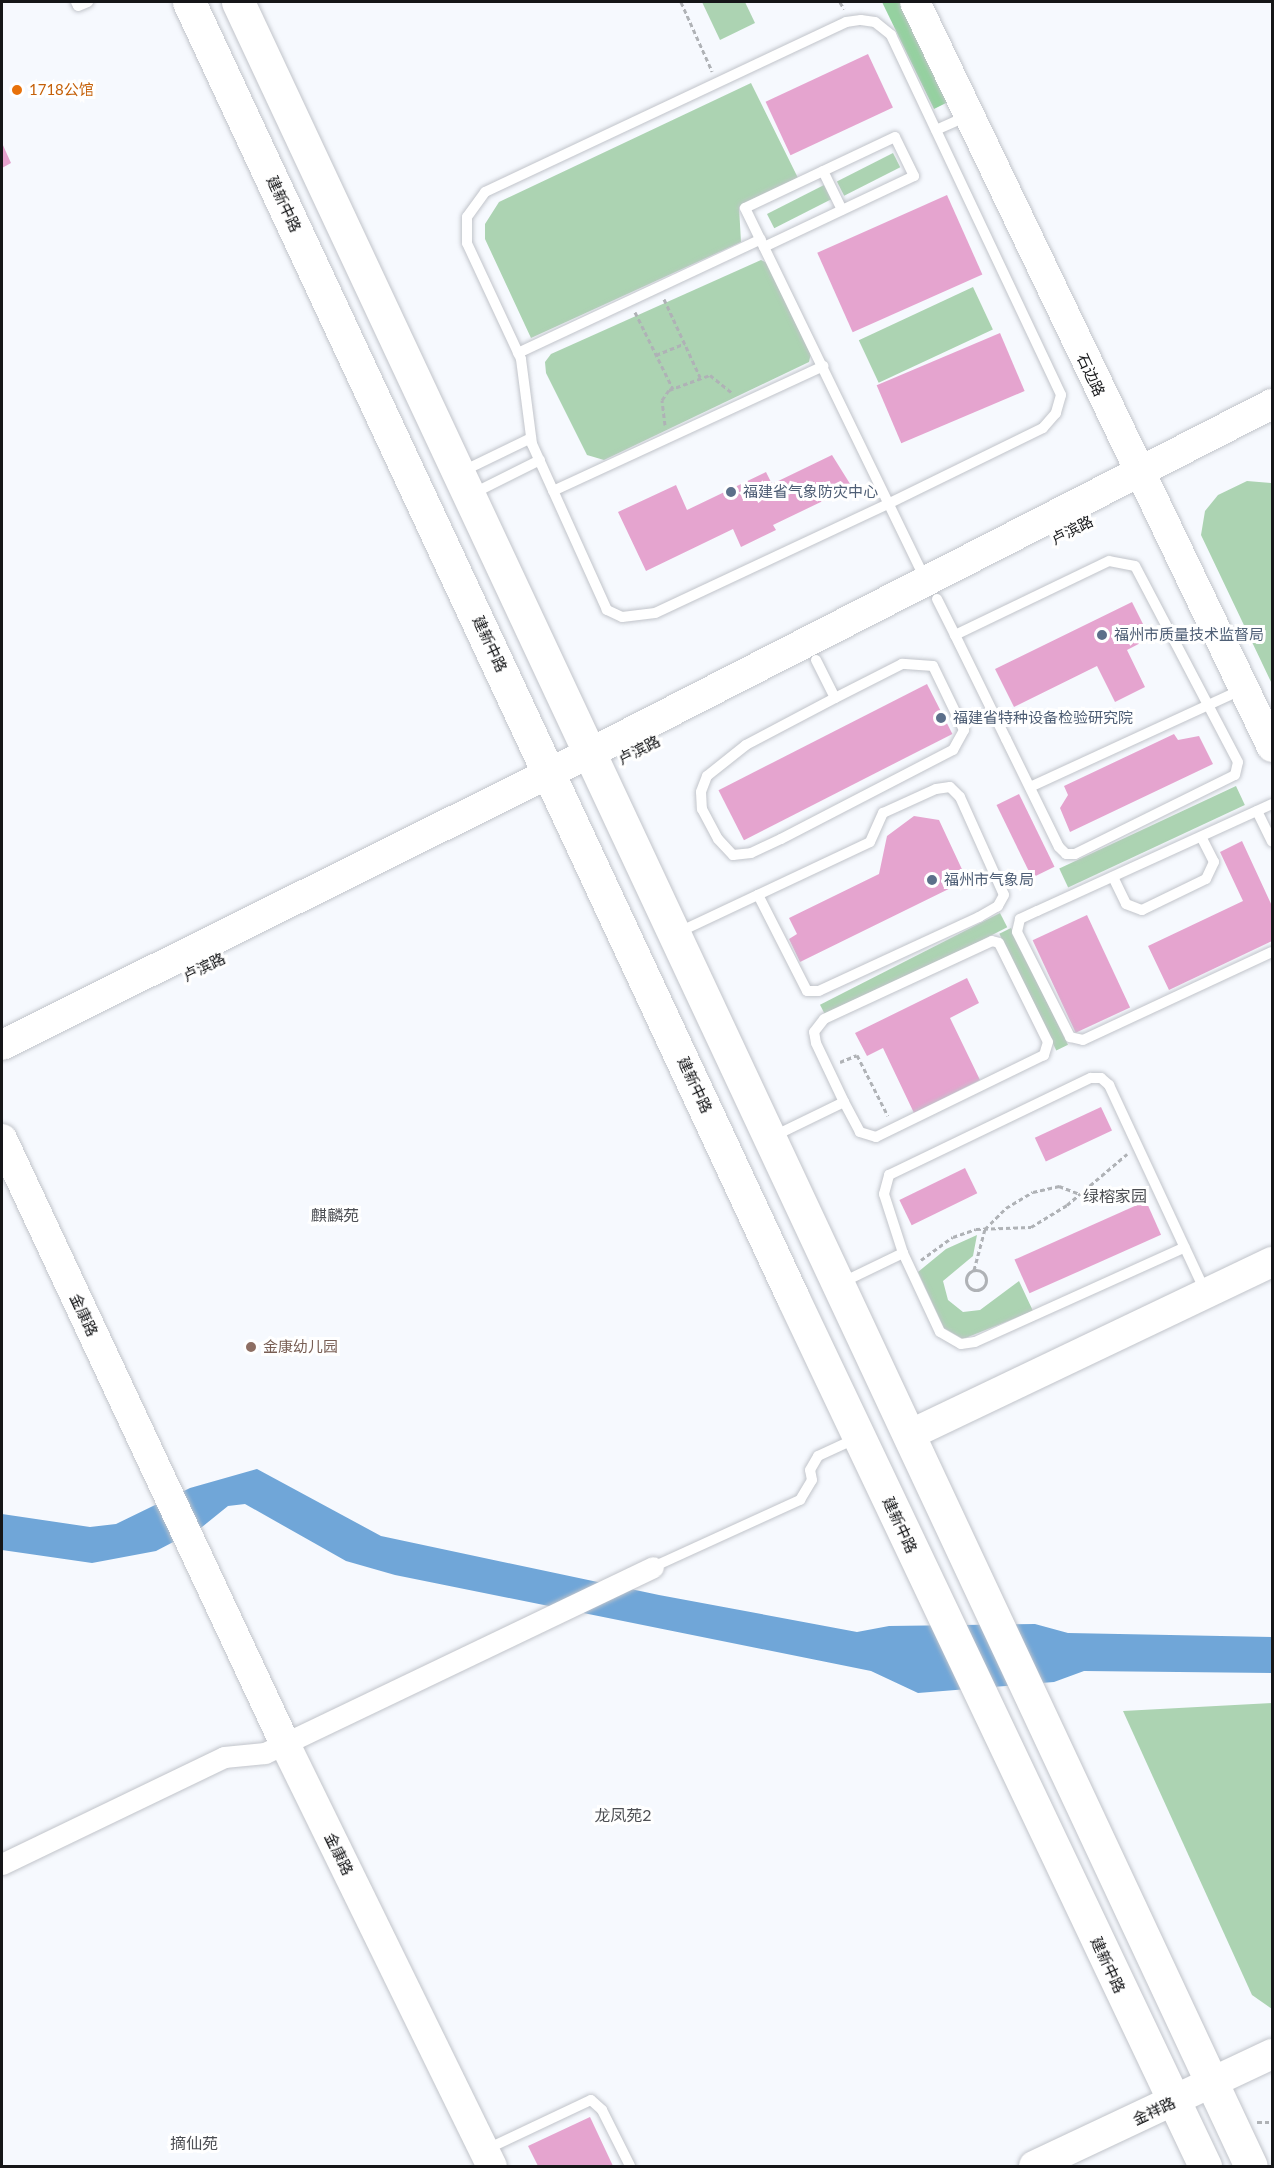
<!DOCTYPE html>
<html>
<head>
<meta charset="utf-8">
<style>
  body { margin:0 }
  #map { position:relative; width:1274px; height:2168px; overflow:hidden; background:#f6f9fe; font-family:Lato,"Noto Sans SC",sans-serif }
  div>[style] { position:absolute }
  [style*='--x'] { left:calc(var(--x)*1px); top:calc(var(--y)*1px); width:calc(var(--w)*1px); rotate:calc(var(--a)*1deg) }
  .green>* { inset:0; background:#acd3b2; transform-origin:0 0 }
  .forest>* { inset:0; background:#95d1a0 }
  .water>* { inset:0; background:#70a6d8 }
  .building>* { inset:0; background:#e5a4cf; transform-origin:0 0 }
  .path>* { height:3px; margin-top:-1.5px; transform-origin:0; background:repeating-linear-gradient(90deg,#afb2b6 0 4.5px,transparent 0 7.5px) }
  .path>.ring { margin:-1.5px; padding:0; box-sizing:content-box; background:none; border:3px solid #afb2b6; border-radius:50% }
  .roads { filter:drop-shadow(0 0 2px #c1c4ca) drop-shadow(0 0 2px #c1c4ca) }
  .lane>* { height:10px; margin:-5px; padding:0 5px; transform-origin:5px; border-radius:5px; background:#fff }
  .street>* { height:21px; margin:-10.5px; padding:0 10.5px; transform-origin:10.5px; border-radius:10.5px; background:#fff }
  .secondary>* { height:30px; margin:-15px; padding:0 15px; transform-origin:15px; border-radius:15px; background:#fff }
  .primary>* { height:33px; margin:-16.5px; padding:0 16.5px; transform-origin:16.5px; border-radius:16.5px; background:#fff }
  .dots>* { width:16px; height:16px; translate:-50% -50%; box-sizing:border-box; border:3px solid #fff; border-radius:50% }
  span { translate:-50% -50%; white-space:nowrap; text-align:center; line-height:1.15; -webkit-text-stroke:6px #fff; paint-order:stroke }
  .food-label { font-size:15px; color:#c56008 }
  .left { translate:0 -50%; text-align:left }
  .street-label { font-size:15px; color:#151618 }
  .service-label { font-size:15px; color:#4e5e75 }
  .education-label { font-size:15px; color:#785e54 }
  .neighbourhood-label { font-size:16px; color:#4d4f54 }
  .frame { position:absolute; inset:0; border:3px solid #151618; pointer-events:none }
</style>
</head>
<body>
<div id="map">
  <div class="green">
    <i style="clip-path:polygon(702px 2px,745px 2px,755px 23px,720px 40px)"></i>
    <i style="clip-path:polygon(751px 83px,798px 178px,739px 207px,741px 242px,531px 338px,485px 239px,485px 224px,499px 202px)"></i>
    <i style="left:893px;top:153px;width:16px;height:63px;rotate:63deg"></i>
    <i style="left:824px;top:185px;width:16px;height:64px;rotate:63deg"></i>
    <i style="clip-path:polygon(761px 260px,769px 264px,811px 353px,809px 362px,604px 460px,587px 455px,546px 373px,545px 362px,551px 354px)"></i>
    <i style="left:973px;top:287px;width:47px;height:126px;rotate:65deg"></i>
    <i style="clip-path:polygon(1272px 475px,1272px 684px,1201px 535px,1205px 511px,1218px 495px,1247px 481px,1271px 483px)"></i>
    <i style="left:1236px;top:786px;width:21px;height:195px;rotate:65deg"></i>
    <i style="left:1000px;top:913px;width:16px;height:202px;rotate:63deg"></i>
    <i style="left:1011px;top:928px;width:130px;height:13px;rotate:64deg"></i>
    <i style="clip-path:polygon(977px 1235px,973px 1256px,943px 1281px,948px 1300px,963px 1312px,980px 1310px,1019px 1281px,1033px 1311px,963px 1339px,944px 1328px,918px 1272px,946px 1249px)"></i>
    <i style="clip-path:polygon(1272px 1703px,1272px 2009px,1252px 1995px,1123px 1711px)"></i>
  </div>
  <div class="forest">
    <i style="clip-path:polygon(882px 2px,901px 2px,948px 102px,934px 109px)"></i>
  </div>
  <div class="water">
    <i style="clip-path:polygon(257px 1469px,381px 1536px,659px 1595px,857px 1632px,889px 1626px,1035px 1624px,1068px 1633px,1272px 1637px,1272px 1673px,1084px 1671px,1054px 1682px,918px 1693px,871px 1671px,395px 1575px,346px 1561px,245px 1504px,228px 1506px,202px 1527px,156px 1551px,92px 1563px,2px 1550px,2px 1514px,90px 1527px,116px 1524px,190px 1488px)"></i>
  </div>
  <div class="building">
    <i style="left:868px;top:54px;width:59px;height:113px;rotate:65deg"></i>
    <i style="clip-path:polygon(2px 143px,11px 163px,2px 168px)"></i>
    <i style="left:947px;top:195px;width:87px;height:142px;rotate:66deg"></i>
    <i style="left:1000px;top:333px;width:63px;height:134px;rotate:67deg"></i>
    <i style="clip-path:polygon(832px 455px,852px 487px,773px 525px,776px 530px,741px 547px,733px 529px,646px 571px,618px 512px,676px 485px,687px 510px,766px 472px,772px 484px)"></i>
    <i style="clip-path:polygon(1132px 602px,1150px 638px,1127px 650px,1145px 687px,1115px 702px,1097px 666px,1014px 707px,995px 669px)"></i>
    <i style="left:927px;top:684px;width:56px;height:234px;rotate:63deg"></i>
    <i style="clip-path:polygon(1174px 734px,1178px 740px,1199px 736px,1213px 764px,1070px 832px,1060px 808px,1068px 795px,1064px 786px)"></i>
    <i style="left:1019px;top:794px;width:81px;height:25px;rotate:64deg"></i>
    <i style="clip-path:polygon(914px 816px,939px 820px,967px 880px,800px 962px,789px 939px,797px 934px,789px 918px,879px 874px,887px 836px)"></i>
    <i style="clip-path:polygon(1242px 841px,1272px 906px,1272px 941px,1169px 990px,1148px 946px,1243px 901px,1220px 852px)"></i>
    <i style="left:1087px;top:915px;width:102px;height:60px;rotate:65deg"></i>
    <i style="clip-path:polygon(967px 978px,979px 1003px,950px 1018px,980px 1080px,914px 1113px,883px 1048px,867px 1056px,855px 1033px)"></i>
    <i style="left:1101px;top:1107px;width:26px;height:73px;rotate:65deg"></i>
    <i style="left:965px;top:1168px;width:28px;height:73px;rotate:64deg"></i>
    <i style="left:1146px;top:1201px;width:37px;height:144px;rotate:66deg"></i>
    <i style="clip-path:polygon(590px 2117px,613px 2166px,538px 2166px,528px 2146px)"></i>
  </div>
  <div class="path">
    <i style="--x:681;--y:2;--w:76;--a:65.8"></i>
    <i style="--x:840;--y:2;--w:8;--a:60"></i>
    <i style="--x:664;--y:299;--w:86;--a:65.2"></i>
    <i style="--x:635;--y:312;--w:86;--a:63.7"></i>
    <i style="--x:656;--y:355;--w:31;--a:-22"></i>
    <i style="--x:665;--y:425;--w:25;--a:-97"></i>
    <i style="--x:662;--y:400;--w:12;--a:-55"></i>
    <i style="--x:669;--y:390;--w:44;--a:-20.1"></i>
    <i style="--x:710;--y:375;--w:28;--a:39"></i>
    <i style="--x:840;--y:1062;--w:18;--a:-22"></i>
    <i style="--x:857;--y:1055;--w:68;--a:63.1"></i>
    <i style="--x:921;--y:1260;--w:39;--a:-36"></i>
    <i style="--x:953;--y:1237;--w:24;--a:-19"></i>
    <i style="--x:976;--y:1229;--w:55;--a:-2.1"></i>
    <i style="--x:1031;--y:1227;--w:42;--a:-31.4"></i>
    <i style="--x:1067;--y:1205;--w:79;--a:-40.4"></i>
    <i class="ring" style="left:966px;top:1270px;width:17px;height:17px"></i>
    <i style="--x:974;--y:1270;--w:42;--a:-75"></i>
    <i style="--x:985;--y:1229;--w:30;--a:-45"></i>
    <i style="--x:1006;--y:1208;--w:31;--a:-31"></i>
    <i style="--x:1033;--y:1192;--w:27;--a:-13"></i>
    <i style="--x:1059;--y:1186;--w:22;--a:21"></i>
    <i style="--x:1257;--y:2122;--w:15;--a:0"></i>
  </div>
  <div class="roads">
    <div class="lane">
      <i style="--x:76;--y:2;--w:4;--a:63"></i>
      <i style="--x:78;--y:6;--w:11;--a:-22"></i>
      <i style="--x:861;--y:20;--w:14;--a:8"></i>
      <i style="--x:875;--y:22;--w:21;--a:39"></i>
      <i style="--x:891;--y:35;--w:398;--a:64.7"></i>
      <i style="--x:1061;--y:395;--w:19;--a:106"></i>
      <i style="--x:1056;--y:413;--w:20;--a:131"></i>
      <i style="--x:1043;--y:428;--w:170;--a:153.9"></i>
      <i style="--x:890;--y:503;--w:259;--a:154.9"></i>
      <i style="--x:655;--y:613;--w:33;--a:173"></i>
      <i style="--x:622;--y:617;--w:17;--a:-155"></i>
      <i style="--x:607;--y:610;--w:182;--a:-114.3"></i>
      <i style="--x:532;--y:444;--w:86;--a:-97.4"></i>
      <i style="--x:521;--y:359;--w:128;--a:-115"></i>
      <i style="--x:467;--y:243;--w:26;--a:-90"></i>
      <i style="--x:467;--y:217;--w:31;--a:-54"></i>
      <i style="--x:485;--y:192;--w:399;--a:-25.2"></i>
      <i style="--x:846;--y:22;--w:15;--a:-8"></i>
      <i style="--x:936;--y:130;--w:36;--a:-24"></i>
      <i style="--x:823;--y:171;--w:43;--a:64"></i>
      <i style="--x:764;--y:247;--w:166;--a:-25.3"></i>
      <i style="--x:914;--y:176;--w:43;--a:-116"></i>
      <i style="--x:895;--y:137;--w:166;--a:154.7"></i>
      <i style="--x:745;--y:208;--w:412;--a:64.1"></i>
      <i style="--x:518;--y:353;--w:268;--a:-25.1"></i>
      <i style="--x:461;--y:472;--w:78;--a:-25.9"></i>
      <i style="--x:553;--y:491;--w:298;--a:-24.8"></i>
      <i style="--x:472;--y:494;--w:76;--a:-26.6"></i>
      <i style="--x:937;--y:599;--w:40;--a:63.4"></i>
      <i style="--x:955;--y:635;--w:116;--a:63.9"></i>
      <i style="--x:1006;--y:739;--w:120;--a:63.9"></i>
      <i style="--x:1059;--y:847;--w:10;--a:45"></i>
      <i style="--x:1066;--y:854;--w:9;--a:0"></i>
      <i style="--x:1075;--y:854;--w:178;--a:-26.3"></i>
      <i style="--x:1235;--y:775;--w:13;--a:-77"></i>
      <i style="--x:1238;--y:762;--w:221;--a:-117.7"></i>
      <i style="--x:1135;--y:566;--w:26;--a:-169"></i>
      <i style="--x:1109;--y:561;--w:171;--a:154.3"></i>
      <i style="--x:816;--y:660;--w:42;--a:63.4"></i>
      <i style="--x:835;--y:698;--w:101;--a:152.2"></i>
      <i style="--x:746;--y:745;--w:50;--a:141.5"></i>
      <i style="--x:707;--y:776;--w:17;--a:111"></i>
      <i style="--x:701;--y:792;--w:17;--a:87"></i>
      <i style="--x:702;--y:809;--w:34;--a:62"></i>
      <i style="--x:718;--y:839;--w:22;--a:47"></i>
      <i style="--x:733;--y:855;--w:18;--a:-6"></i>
      <i style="--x:751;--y:853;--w:33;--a:-25"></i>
      <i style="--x:781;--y:839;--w:194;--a:-27.4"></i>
      <i style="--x:953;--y:750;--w:23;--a:-61"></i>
      <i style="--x:964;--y:730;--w:71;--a:-115.8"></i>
      <i style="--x:933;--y:666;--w:31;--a:-176"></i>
      <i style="--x:902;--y:664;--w:75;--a:153.1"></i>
      <i style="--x:1030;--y:787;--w:234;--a:-24.7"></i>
      <i style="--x:1272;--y:804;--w:258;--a:155.5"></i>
      <i style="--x:1037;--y:911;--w:19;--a:155"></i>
      <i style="--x:1020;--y:919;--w:13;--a:103"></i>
      <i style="--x:1017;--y:932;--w:118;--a:63.2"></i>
      <i style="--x:1070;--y:1037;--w:13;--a:13"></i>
      <i style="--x:1083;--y:1040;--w:208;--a:-25"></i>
      <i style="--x:1257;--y:811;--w:34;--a:64"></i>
      <i style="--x:1113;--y:877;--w:30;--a:64"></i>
      <i style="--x:1126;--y:904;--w:17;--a:21"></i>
      <i style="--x:1142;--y:910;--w:71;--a:-25.8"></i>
      <i style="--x:1206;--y:879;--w:19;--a:-65"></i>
      <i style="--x:1214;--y:862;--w:28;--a:-117"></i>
      <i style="--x:677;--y:933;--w:213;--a:-25.2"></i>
      <i style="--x:870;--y:842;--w:32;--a:-66"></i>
      <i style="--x:883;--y:813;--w:58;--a:-24.4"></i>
      <i style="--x:936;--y:789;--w:14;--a:-8"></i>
      <i style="--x:950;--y:787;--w:14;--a:45"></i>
      <i style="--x:960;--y:797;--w:107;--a:65.8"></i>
      <i style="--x:1004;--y:895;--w:13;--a:119"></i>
      <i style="--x:998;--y:906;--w:22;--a:150"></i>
      <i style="--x:979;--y:917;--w:176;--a:155.2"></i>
      <i style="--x:819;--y:991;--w:12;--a:180"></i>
      <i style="--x:807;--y:991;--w:108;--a:-117"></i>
      <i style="--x:772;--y:1137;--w:80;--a:-25.9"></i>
      <i style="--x:844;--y:1102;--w:65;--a:-115.4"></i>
      <i style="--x:816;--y:1043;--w:11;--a:-100"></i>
      <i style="--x:814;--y:1032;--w:16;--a:-52"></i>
      <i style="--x:824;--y:1019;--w:185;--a:-24.9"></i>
      <i style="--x:992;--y:941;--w:7;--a:16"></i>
      <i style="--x:999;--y:943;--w:110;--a:63.7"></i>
      <i style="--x:1048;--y:1042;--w:14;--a:107"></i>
      <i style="--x:1044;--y:1055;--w:187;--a:154"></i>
      <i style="--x:876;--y:1137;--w:17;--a:-163"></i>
      <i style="--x:860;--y:1132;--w:34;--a:-118"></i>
      <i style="--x:903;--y:1253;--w:87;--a:64.9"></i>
      <i style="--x:940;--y:1332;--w:24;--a:30"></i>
      <i style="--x:961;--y:1344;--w:14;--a:-8"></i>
      <i style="--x:975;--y:1342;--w:230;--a:-24.3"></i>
      <i style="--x:841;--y:1283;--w:69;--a:-25.8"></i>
      <i style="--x:903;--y:1253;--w:62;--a:-107.9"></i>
      <i style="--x:884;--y:1194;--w:20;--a:-75"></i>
      <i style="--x:889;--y:1175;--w:224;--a:-25.7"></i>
      <i style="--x:1091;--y:1078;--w:10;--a:0"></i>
      <i style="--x:1101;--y:1078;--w:11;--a:41"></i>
      <i style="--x:1109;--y:1085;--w:227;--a:65"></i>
      <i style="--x:653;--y:1567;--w:162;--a:-24.5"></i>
      <i style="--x:800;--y:1500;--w:23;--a:-59"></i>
      <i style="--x:812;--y:1480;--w:10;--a:-101"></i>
      <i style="--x:810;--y:1470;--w:16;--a:-60"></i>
      <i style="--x:818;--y:1456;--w:43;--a:-24.8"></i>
      <i style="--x:485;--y:2150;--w:117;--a:-25.3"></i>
      <i style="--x:591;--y:2100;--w:15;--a:42"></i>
      <i style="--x:602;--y:2110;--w:63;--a:63.4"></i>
    </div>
    <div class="street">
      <i style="--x:2;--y:1864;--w:246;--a:-25.7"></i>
      <i style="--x:224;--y:1757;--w:41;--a:-5.6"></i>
      <i style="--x:265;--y:1753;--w:430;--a:-25.6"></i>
    </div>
    <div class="secondary">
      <i style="--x:915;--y:2;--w:826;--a:64.4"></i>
      <i style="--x:2;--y:1045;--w:657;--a:-26.41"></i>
      <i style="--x:590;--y:753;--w:766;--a:-27.1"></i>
      <i style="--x:2;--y:1139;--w:668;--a:64.93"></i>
      <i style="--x:285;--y:1744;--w:470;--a:63.9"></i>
      <i style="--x:909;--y:1435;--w:402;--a:-25.5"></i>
      <i style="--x:1034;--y:2166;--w:263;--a:-25.2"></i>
    </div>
    <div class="primary">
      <i style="--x:189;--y:2;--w:1430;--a:65.01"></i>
      <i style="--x:793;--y:1298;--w:961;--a:64.61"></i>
      <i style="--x:238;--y:2;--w:2389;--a:64.92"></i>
    </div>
  </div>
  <div class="dots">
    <i style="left:17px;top:90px;background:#e8710a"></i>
    <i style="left:731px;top:492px;background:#5c6f8a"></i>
    <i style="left:1102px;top:635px;background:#5c6f8a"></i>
    <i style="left:941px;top:718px;background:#5c6f8a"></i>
    <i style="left:932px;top:880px;background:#5c6f8a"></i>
    <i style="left:251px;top:1347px;background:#8d6e63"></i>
  </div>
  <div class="food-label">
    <span class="left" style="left:29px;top:90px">1718公馆</span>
  </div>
  <div class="street-label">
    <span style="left:284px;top:204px;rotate:65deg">建新中路</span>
    <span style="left:1091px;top:375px;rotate:65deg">石边路</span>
    <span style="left:1072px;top:530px;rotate:-27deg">卢滨路</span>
    <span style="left:490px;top:644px;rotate:65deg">建新中路</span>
    <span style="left:639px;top:750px;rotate:-27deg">卢滨路</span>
    <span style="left:204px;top:967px;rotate:-26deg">卢滨路</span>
    <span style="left:695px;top:1085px;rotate:65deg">建新中路</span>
    <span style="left:84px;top:1315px;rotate:65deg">金康路</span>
    <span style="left:900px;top:1525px;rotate:65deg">建新中路</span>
    <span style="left:339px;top:1854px;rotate:64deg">金康路</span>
    <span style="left:1108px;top:1965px;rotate:65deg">建新中路</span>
    <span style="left:1154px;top:2111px;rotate:-25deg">金祥路</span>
  </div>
  <div class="service-label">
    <span class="left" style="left:743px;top:492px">福建省气象防灾中心</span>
    <span class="left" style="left:1114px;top:635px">福州市质量技术监督局</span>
    <span class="left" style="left:953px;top:718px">福建省特种设备检验研究院</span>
    <span class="left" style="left:944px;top:880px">福州市气象局</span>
  </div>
  <div class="education-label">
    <span class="left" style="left:263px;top:1347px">金康幼儿园</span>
  </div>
  <div class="neighbourhood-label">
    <span style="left:1115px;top:1196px">绿榕家园</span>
    <span style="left:335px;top:1215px">麒麟苑</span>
    <span style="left:623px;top:1815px">龙凤苑2</span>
    <span style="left:194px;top:2143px">摘仙苑</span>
  </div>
  <div class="frame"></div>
</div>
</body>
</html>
